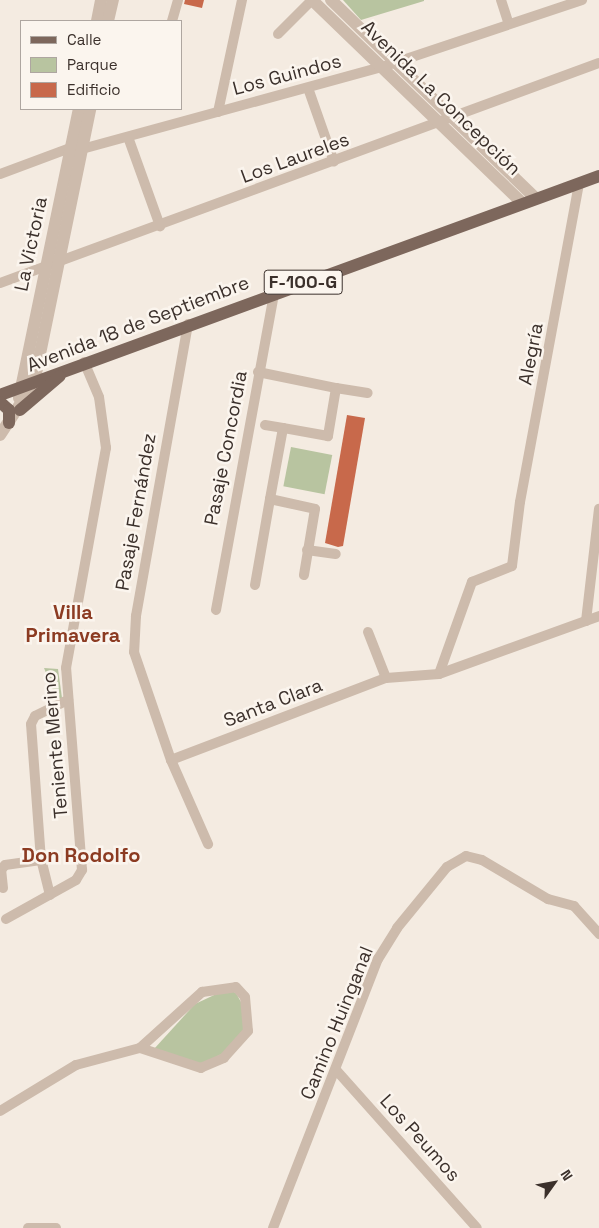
<!DOCTYPE html>
<html>
<head>
<meta charset="utf-8">
<style>
  body { margin:0 }
  #map { position:relative; width:599px; height:1228px; overflow:hidden; background:#f4ebe1; font-family:"Space Grotesk",sans-serif }
  div>[style] { position:absolute }
  [style*='--x'] { left:calc(var(--x)*1px); top:calc(var(--y)*1px); width:calc(var(--w)*1px); rotate:calc(var(--a)*1deg) }
  .green>* { inset:0; background:#b8c4a0; transform-origin:0 0 }
  .building>* { inset:0; background:#c8694b }
  .minor>* { height:10px; margin:-5px; padding:0 5px; transform-origin:5px; border-radius:5px; background:#cdbbac }
  .tertiary>* { height:12px; margin:-6px; padding:0 6px; transform-origin:6px; border-radius:6px; background:#cdbbac }
  .primary>* { height:12px; margin:-6px; padding:0 6px; transform-origin:6px; border-radius:6px; background:#7d675c }
  span { translate:-50% -50%; white-space:nowrap; text-align:center; line-height:1.15; -webkit-text-stroke:5px #fbf5ee; paint-order:stroke }
  .shield-label span { padding:1px 4px; background:#fbf5ee; border:1px solid; border-radius:4px; -webkit-text-stroke-width:0 }
  .shield-label { font-size:18px; color:#3b302b; font-weight:700 }
  .street-label { font-size:19px; color:#3b302b }
  .neighbourhood-label { font-size:20px; color:#8c3b22; font-weight:700 }
  .legend { position:absolute; left:20px; top:20px; width:162px; height:90px; box-sizing:border-box; background:#fbf5ee; border:1px solid #aea6a0; margin:0; padding:6px 9px; list-style:none; font-size:15px; color:#3b302b }
  .legend li { display:flex; align-items:center; gap:10px; height:25px }
  .legend b { width:25px; border:1px solid #aea6a0 }
  .north { position:absolute; left:529px; top:1158px; width:50px; height:50px; -webkit-text-stroke:4px #fbf5ee; paint-order:stroke; rotate:58deg; font-size:14px; font-weight:700; line-height:20px; text-align:center; color:#3b302b }
  .north::after { content:''; display:block; margin:auto; width:18px; height:22px; background:#3b302b; clip-path:polygon(50% 0,100% 100%,50% 72%,0 100%) }
</style>
</head>
<body>
<div id="map">
  <div class="green">
    <i style="clip-path:polygon(343px 0,424px 0,424px 1px,361px 20px)"></i>
    <i style="left:291px;top:447px;width:42px;height:40px;rotate:11deg"></i>
    <i style="clip-path:polygon(44px 668px,58px 669px,62px 698px,57px 700px)"></i>
    <i style="clip-path:polygon(227px 989px,236px 993px,246px 1011px,246px 1028px,238px 1045px,201px 1065px,154px 1049px,195px 1004px)"></i>
  </div>
  <div class="building">
    <i style="clip-path:polygon(185px 0,204px 0,202px 8px,184px 4px)"></i>
    <i style="clip-path:polygon(347px 415px,365px 418px,343px 546px,338px 547px,325px 543px)"></i>
  </div>
  <div class="minor">
    <i style="--x:501;--y:0;--w:22;--a:72"></i>
    <i style="--x:172;--y:21;--w:22;--a:-74"></i>
    <i style="--x:278;--y:34;--w:48;--a:-45"></i>
    <i style="--x:308;--y:88;--w:78;--a:70.6"></i>
    <i style="--x:218;--y:112;--w:115;--a:-77.9"></i>
    <i style="--x:128;--y:137;--w:95;--a:70.2"></i>
    <i style="--x:0;--y:174;--w:75;--a:-20.4"></i>
    <i style="--x:70;--y:148;--w:12;--a:5"></i>
    <i style="--x:82;--y:149;--w:311;--a:-15.3"></i>
    <i style="--x:382;--y:67;--w:211;--a:-18.5"></i>
    <i style="--x:0;--y:283;--w:638;--a:-20.17"></i>
    <i style="--x:188;--y:324;--w:297;--a:100.1"></i>
    <i style="--x:136;--y:616;--w:36;--a:93"></i>
    <i style="--x:134;--y:652;--w:114;--a:71.1"></i>
    <i style="--x:171;--y:760;--w:92;--a:66.2"></i>
    <i style="--x:258;--y:372;--w:80;--a:11.6"></i>
    <i style="--x:336;--y:388;--w:49;--a:99.5"></i>
    <i style="--x:328;--y:436;--w:46;--a:-169.9"></i>
    <i style="--x:283;--y:428;--w:72;--a:100.4"></i>
    <i style="--x:270;--y:499;--w:46;--a:12.5"></i>
    <i style="--x:315;--y:509;--w:67;--a:99.5"></i>
    <i style="--x:336;--y:388;--w:32;--a:9"></i>
    <i style="--x:265;--y:425;--w:18;--a:9"></i>
    <i style="--x:307;--y:550;--w:29;--a:8"></i>
    <i style="--x:255;--y:585;--w:87;--a:-80.1"></i>
    <i style="--x:216;--y:610;--w:322;--a:-79.6"></i>
    <i style="--x:586;--y:621;--w:113;--a:-83.4"></i>
    <i style="--x:368;--y:632;--w:49;--a:68.6"></i>
    <i style="--x:439;--y:674;--w:98;--a:-70.3"></i>
    <i style="--x:472;--y:582;--w:43;--a:-21.8"></i>
    <i style="--x:512;--y:566;--w:64;--a:-82.9"></i>
    <i style="--x:520;--y:502;--w:324;--a:-79.5"></i>
    <i style="--x:171;--y:760;--w:230;--a:-20.9"></i>
    <i style="--x:386;--y:678;--w:53;--a:-4.3"></i>
    <i style="--x:439;--y:674;--w:170;--a:-19.9"></i>
    <i style="--x:3;--y:888;--w:18;--a:-96"></i>
    <i style="--x:1;--y:870;--w:6;--a:-51"></i>
    <i style="--x:5;--y:865;--w:36;--a:-8"></i>
    <i style="--x:50;--y:895;--w:36;--a:-104"></i>
    <i style="--x:41;--y:860;--w:136;--a:-94.2"></i>
    <i style="--x:31;--y:724;--w:9;--a:-63"></i>
    <i style="--x:35;--y:716;--w:37;--a:-26"></i>
    <i style="--x:6;--y:919;--w:80;--a:-29.1"></i>
    <i style="--x:76;--y:880;--w:12;--a:-59"></i>
    <i style="--x:82;--y:870;--w:203;--a:-94.5"></i>
    <i style="--x:66;--y:668;--w:224;--a:-79.7"></i>
    <i style="--x:106;--y:448;--w:51;--a:-97.8"></i>
    <i style="--x:99;--y:397;--w:38;--a:-113"></i>
    <i style="--x:337;--y:1071;--w:210;--a:48.3"></i>
    <i style="--x:0;--y:1111;--w:89;--a:-31.2"></i>
    <i style="--x:76;--y:1065;--w:66;--a:-14.9"></i>
    <i style="--x:140;--y:1048;--w:84;--a:-42.1"></i>
    <i style="--x:202;--y:992;--w:34;--a:-8"></i>
    <i style="--x:236;--y:987;--w:13;--a:48"></i>
    <i style="--x:245;--y:997;--w:34;--a:85"></i>
    <i style="--x:248;--y:1031;--w:36;--a:132"></i>
    <i style="--x:224;--y:1058;--w:25;--a:157"></i>
    <i style="--x:201;--y:1068;--w:64;--a:-161.8"></i>
    <i style="--x:28;--y:1228;--w:28;--a:0"></i>
    <i style="--x:273;--y:1228;--w:289;--a:-68.7"></i>
    <i style="--x:378;--y:959;--w:36;--a:-58"></i>
    <i style="--x:397;--y:928;--w:79;--a:-50.7"></i>
    <i style="--x:447;--y:867;--w:22;--a:-30"></i>
    <i style="--x:466;--y:856;--w:16;--a:14"></i>
    <i style="--x:482;--y:860;--w:77;--a:30.6"></i>
    <i style="--x:548;--y:899;--w:27;--a:15"></i>
    <i style="--x:574;--y:906;--w:38;--a:48"></i>
  </div>
  <div class="tertiary">
    <i style="--x:312;--y:0;--w:292;--a:44"></i>
    <i style="--x:331;--y:0;--w:284;--a:44.1"></i>
    <i style="--x:97;--y:21;--w:21;--a:-79"></i>
    <i style="--x:108;--y:21;--w:22;--a:-77"></i>
    <i style="--x:19;--y:398;--w:295;--a:-78.3"></i>
    <i style="--x:0;--y:435;--w:62;--a:-56.8"></i>
    <i style="--x:34;--y:383;--w:280;--a:-78.4"></i>
  </div>
  <div class="primary">
    <i style="--x:0;--y:395;--w:638;--a:-20.08"></i>
    <i style="--x:0;--y:402;--w:12;--a:42"></i>
    <i style="--x:9;--y:410;--w:13;--a:90"></i>
    <i style="--x:20;--y:410;--w:52;--a:-40.4"></i>
  </div>
  <div class="shield-label">
    <span style="left:303px;top:282px">F-100-G</span>
  </div>
  <div class="street-label">
    <span style="left:287px;top:75px;rotate:-15deg">Los Guindos</span>
    <span style="left:441px;top:98px;rotate:44deg">Avenida La Concepción</span>
    <span style="left:295px;top:158px;rotate:-20deg">Los Laureles</span>
    <span style="left:31px;top:244px;rotate:-78deg">La Victoria</span>
    <span style="left:138px;top:324px;rotate:-21deg">Avenida 18 de Septiembre</span>
    <span style="left:531px;top:354px;rotate:-79deg">Alegría</span>
    <span style="left:226px;top:448px;rotate:-79deg">Pasaje Concordia</span>
    <span style="left:136px;top:512px;rotate:-80deg">Pasaje Fernández</span>
    <span style="left:273px;top:703px;rotate:-21deg">Santa Clara</span>
    <span style="left:55px;top:745px;rotate:-95deg">Teniente Merino</span>
    <span style="left:337px;top:1023px;rotate:-68deg">Camino Huinganal</span>
    <span style="left:420px;top:1138px;rotate:48deg">Los Peumos</span>
  </div>
  <div class="neighbourhood-label">
    <span style="left:73px;top:624px">Villa<br>Primavera</span>
    <span style="left:81px;top:855px">Don Rodolfo</span>
  </div>
  <ul class="legend">
  <li><b style="height:6px;background:#7d675c"></b>Calle</li>
  <li><b style="height:14px;background:#b8c4a0"></b>Parque</li>
  <li><b style="height:14px;background:#c8694b"></b>Edificio</li>
  </ul>
  <div class="north">N</div>
</div>
</body>
</html>
